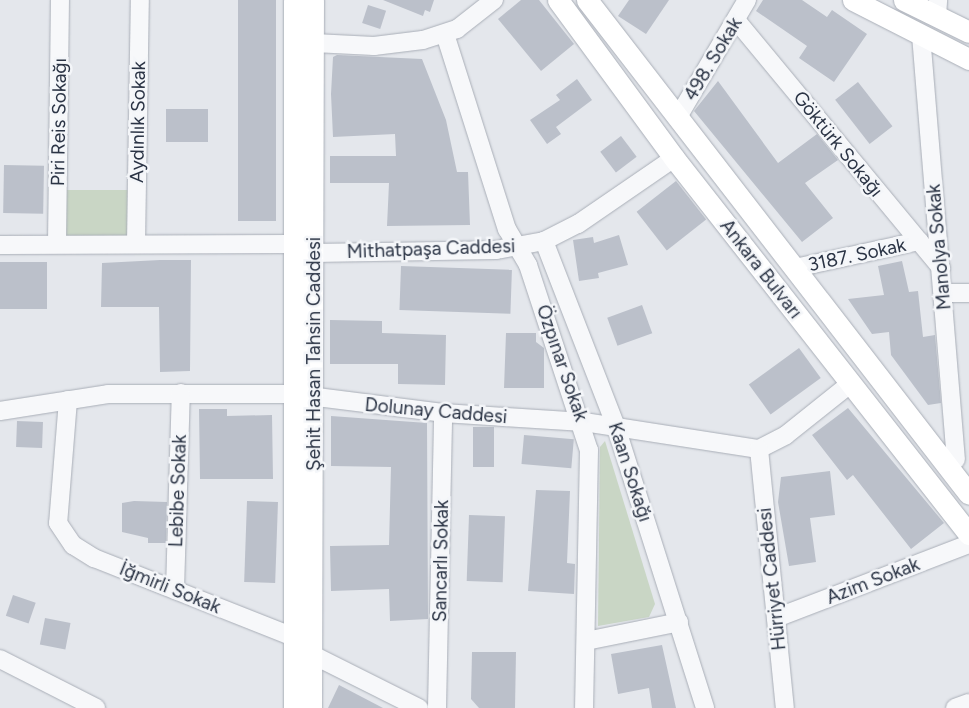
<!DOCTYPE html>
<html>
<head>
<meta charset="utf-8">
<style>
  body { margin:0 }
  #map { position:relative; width:969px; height:708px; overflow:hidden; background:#e4e7ec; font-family:Figtree,sans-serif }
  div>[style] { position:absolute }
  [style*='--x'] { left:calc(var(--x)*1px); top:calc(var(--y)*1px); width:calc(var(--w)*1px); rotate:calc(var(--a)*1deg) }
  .green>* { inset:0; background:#c9d6c5; transform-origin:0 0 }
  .building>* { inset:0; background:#bbc0ca; transform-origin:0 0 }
  .roads { filter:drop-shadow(0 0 1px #a9aeb7) drop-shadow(0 0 1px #a9aeb7) }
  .minor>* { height:18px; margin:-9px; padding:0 9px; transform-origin:9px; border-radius:9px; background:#f7f8fa }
  .major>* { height:21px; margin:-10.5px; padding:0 10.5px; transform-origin:10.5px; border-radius:10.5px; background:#fff }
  span { translate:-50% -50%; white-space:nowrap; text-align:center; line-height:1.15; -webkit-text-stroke:5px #f4f6f9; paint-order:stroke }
  .street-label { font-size:19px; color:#2b3445 }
</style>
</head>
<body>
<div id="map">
  <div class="green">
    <i style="left:133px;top:190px;width:48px;height:69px;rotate:90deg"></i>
    <i style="clip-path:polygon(605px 441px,655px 604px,649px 617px,598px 626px,600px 447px)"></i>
  </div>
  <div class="building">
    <i style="left:238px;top:0;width:38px;height:221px"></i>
    <i style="clip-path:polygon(383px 0,434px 0,430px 12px,425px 10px,423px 16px)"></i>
    <i style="clip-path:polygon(521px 0,539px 0,574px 44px,541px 71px,498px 19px)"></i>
    <i style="clip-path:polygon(629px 0,669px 0,646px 34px,618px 16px)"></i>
    <i style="clip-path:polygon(763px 0,802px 0,827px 17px,832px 10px,867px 34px,834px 82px,799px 58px,807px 46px,756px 11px)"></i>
    <i style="left:368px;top:5px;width:19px;height:19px;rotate:18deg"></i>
    <i style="clip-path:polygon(337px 55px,422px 59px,446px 120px,457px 172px,468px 172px,470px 225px,387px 226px,389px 183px,330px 183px,330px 156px,396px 156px,395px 134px,333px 137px,331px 94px,333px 57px)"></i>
    <i style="clip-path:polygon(577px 79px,592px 100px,556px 127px,561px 134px,547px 144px,530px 120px,560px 100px,556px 95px)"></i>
    <i style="clip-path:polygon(718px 81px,778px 163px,817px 134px,838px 160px,805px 183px,833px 218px,802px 242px,694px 111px)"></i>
    <i style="left:858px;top:82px;width:56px;height:29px;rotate:52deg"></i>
    <i style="left:166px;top:109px;width:42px;height:33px"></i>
    <i style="left:621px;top:136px;width:26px;height:26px;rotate:53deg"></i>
    <i style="left:4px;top:165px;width:40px;height:48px;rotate:1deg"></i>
    <i style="left:676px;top:181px;width:49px;height:50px;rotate:52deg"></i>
    <i style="clip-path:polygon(619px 235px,628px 265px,598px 273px,599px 278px,579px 281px,573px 240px,593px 237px,594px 243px)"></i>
    <i style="clip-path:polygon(160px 260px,191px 260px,190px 371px,160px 372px,159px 307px,101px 307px,102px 263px)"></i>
    <i style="clip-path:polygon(902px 261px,909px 292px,918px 291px,923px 337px,935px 335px,941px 403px,928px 405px,891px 355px,889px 332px,872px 334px,848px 299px,884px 295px,878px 266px)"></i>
    <i style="left:0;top:262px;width:47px;height:47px"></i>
    <i style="left:401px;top:266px;width:111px;height:44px;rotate:2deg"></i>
    <i style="left:642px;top:305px;width:30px;height:37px;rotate:70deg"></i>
    <i style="clip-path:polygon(330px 320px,382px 321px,382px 333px,446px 335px,445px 385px,398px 384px,398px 364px,330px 364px)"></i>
    <i style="clip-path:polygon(506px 333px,536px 333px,536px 342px,544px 348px,544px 388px,504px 388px)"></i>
    <i style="left:799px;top:348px;width:37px;height:62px;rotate:54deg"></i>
    <i style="clip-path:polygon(848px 408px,944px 523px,911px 549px,853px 475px,847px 480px,812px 435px)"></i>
    <i style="clip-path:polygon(199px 409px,227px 409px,227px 416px,272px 415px,273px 479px,200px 479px)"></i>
    <i style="clip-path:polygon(331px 416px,427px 423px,428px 619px,390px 621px,389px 589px,331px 591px,330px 546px,389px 545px,391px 467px,331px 466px)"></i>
    <i style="left:17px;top:421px;width:26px;height:26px;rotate:2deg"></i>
    <i style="left:473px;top:427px;width:21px;height:40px"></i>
    <i style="left:524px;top:435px;width:50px;height:29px;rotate:5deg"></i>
    <i style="clip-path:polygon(830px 471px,835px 515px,810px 518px,816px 562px,789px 566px,778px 502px,781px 477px)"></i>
    <i style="clip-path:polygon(536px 490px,570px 491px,567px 563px,575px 564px,574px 594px,528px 591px)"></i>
    <i style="clip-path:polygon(134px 501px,167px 502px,166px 543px,148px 543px,148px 538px,122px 532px,122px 503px)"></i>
    <i style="left:247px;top:501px;width:31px;height:81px;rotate:2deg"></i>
    <i style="left:469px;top:515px;width:36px;height:66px;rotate:2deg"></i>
    <i style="left:13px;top:595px;width:24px;height:22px;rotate:19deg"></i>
    <i style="left:45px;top:618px;width:26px;height:27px;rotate:11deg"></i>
    <i style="clip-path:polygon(662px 645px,676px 708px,652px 708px,649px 688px,618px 694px,611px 654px)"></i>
    <i style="clip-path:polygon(472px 652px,516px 652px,515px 708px,479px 708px,471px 699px)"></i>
    <i style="clip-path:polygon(339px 685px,383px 708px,328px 708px)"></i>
  </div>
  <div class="roads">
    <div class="minor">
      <i style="--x:937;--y:16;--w:16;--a:-86"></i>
      <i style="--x:736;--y:20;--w:322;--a:50.4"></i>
      <i style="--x:445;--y:34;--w:205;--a:72.4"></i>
      <i style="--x:507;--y:229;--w:42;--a:59.7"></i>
      <i style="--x:528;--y:265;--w:195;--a:71.8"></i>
      <i style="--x:589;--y:450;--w:258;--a:91.1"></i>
      <i style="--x:921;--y:35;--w:426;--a:85.3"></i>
      <i style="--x:314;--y:43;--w:60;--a:2.9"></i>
      <i style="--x:374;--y:46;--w:49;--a:-7"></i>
      <i style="--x:423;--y:40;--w:36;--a:-18"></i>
      <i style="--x:457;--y:29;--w:47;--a:-38.1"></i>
      <i style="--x:678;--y:117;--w:136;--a:-59.5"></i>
      <i style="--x:544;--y:241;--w:199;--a:68.8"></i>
      <i style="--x:616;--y:427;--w:295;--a:72.4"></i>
      <i style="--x:57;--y:243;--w:243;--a:-89.3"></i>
      <i style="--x:136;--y:244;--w:244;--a:-89.1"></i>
      <i style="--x:0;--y:245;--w:292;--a:-0.2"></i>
      <i style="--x:313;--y:253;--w:183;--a:-0.9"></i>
      <i style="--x:496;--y:250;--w:49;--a:-10.6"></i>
      <i style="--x:544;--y:241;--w:38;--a:-27"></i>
      <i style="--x:578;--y:224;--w:116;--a:-34.5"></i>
      <i style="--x:795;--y:268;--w:127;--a:-12.3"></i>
      <i style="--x:943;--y:293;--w:26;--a:0"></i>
      <i style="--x:68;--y:400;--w:123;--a:94.6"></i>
      <i style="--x:58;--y:523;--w:27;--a:56"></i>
      <i style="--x:73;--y:545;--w:25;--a:32"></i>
      <i style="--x:94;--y:558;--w:215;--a:21.6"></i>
      <i style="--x:0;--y:411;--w:109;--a:-8.9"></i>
      <i style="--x:108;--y:394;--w:185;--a:0"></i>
      <i style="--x:293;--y:394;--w:151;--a:7.2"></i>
      <i style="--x:443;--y:413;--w:141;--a:3.7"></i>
      <i style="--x:584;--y:422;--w:177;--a:8.8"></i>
      <i style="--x:759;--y:449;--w:30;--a:-27"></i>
      <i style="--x:786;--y:435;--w:82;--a:-38.6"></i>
      <i style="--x:759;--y:449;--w:260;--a:84.3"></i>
      <i style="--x:175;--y:590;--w:197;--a:-88.3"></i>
      <i style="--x:776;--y:618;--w:207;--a:-21"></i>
      <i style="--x:586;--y:641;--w:95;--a:-11.5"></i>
      <i style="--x:311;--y:654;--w:121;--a:26.6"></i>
      <i style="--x:0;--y:659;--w:108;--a:27"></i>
      <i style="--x:437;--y:708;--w:295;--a:-88.8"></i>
      <i style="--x:955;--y:708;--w:15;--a:-20"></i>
    </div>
    <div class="major">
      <i style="--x:294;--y:0;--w:708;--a:90"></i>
      <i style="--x:558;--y:0;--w:196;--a:53.7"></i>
      <i style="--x:674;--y:158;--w:478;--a:51.9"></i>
      <i style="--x:587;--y:0;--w:624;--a:52.29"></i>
      <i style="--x:853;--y:0;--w:130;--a:27"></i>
      <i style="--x:904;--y:0;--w:72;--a:26.2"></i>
      <i style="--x:311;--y:708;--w:708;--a:-89.84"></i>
    </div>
  </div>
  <div class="street-label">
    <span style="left:713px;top:59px;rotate:-59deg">498. Sokak</span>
    <span style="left:59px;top:122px;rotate:-89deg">Piri Reis Sokağı</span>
    <span style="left:138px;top:122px;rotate:-89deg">Aydınlık Sokak</span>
    <span style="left:838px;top:144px;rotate:51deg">Göktürk Sokağı</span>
    <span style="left:939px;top:247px;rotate:-95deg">Manolya Sokak</span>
    <span style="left:431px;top:249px;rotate:-2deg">Mithatpaşa Caddesi</span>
    <span style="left:857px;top:255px;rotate:-12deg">3187. Sokak</span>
    <span style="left:761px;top:269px;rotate:52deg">Ankara Bulvarı</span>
    <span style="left:314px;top:354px;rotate:-90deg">Şehit Hasan Tahsin Caddesi</span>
    <span style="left:562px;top:363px;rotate:71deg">Özpınar Sokak</span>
    <span style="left:436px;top:411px;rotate:5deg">Dolunay Caddesi</span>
    <span style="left:630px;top:472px;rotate:72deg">Kaan Sokağı</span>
    <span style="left:178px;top:491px;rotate:-88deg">Lebibe Sokak</span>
    <span style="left:441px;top:561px;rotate:-89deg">Sancarlı Sokak</span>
    <span style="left:772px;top:579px;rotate:-96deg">Hürriyet Caddesi</span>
    <span style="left:873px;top:581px;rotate:-21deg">Azim Sokak</span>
    <span style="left:170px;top:588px;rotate:22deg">İğmirli Sokak</span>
  </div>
</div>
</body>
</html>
